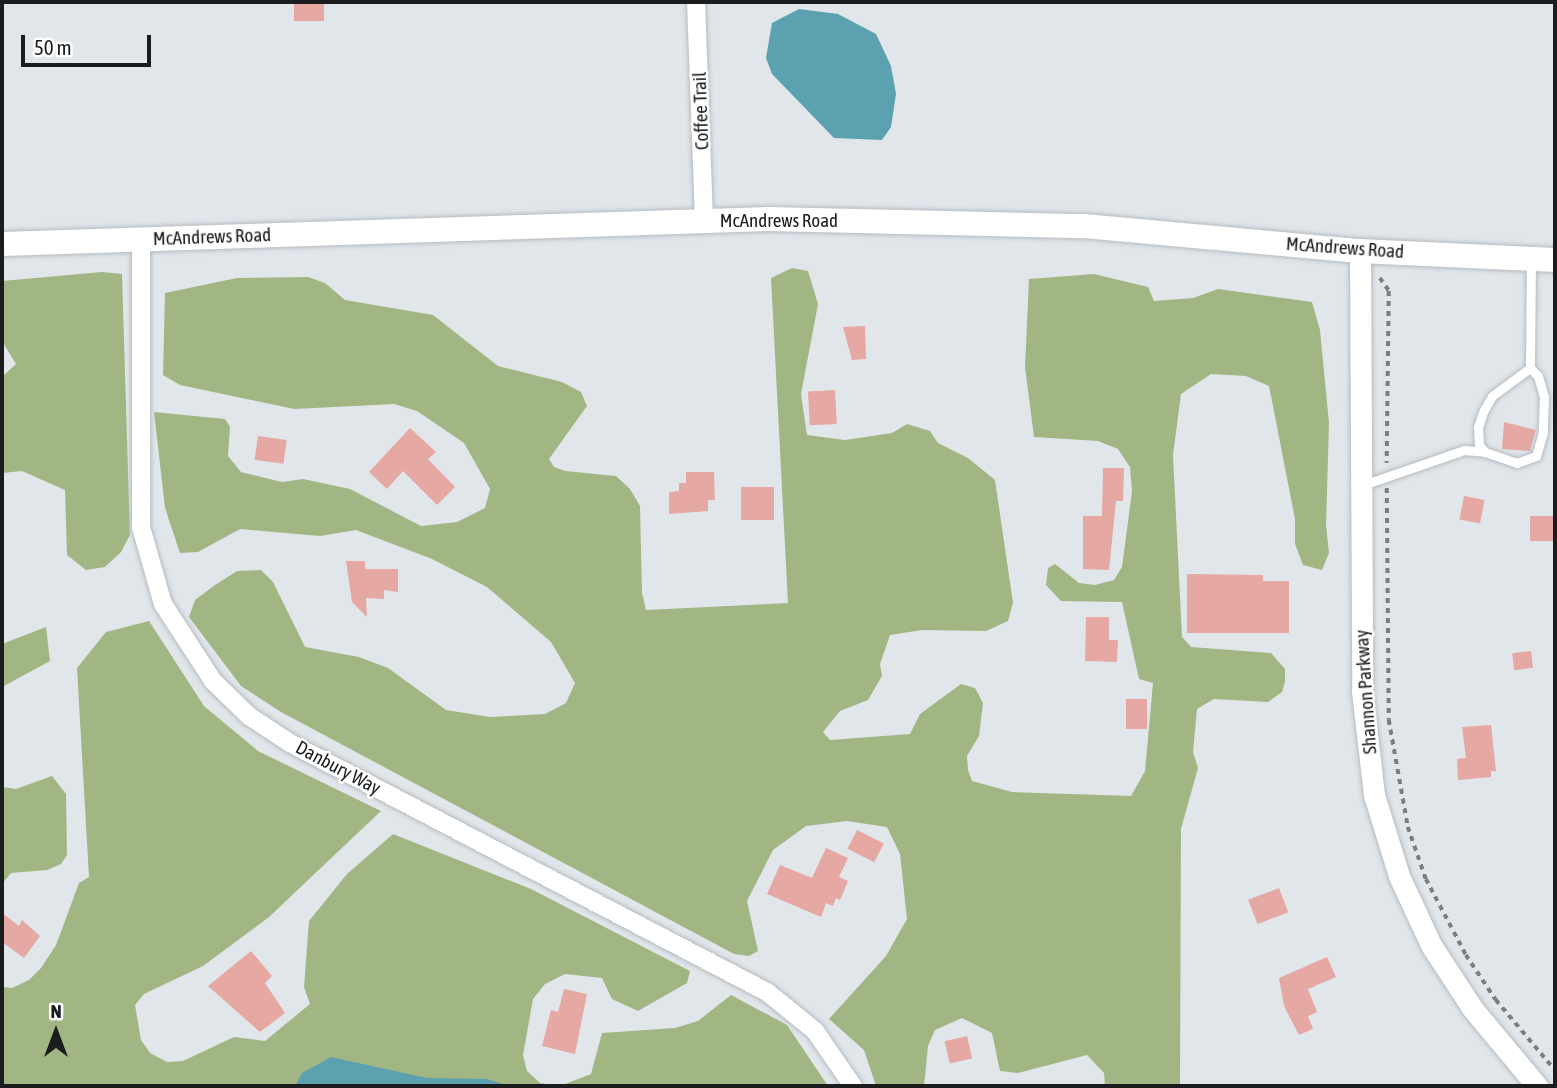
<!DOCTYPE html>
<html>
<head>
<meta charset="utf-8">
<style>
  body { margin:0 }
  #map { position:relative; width:1557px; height:1088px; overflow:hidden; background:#e1e6eb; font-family:"Asap Condensed",sans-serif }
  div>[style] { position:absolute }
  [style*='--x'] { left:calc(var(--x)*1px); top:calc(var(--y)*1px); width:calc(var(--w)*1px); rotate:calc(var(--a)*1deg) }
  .forest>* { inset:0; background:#a2b683 }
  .water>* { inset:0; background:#5ca1af }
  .building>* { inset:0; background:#e5a8a2; transform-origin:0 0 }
  .path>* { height:3.5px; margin-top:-1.75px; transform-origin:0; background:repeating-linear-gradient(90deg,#7a7e81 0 5px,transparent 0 10px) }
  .roads { filter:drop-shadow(0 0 2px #b6bcc0) drop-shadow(0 0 2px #b6bcc0) }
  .service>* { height:9px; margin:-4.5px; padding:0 4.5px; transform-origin:4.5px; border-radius:4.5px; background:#fff }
  .minor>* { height:18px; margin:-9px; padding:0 9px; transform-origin:9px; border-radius:9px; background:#fff }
  .tertiary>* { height:21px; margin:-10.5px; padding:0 10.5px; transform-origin:10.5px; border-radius:10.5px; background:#fff }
  .secondary>* { height:24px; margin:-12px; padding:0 12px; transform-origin:12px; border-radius:12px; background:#fff }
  span { translate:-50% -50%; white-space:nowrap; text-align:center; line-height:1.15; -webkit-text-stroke:5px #fff; paint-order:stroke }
  .street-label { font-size:19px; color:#1a1c1e }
  .frame { position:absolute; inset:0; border:4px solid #1a1c1e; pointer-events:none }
  .north { position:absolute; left:21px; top:997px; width:70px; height:70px; -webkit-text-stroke:5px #fff; paint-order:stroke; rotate:0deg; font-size:19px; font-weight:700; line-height:28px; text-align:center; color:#1a1c1e }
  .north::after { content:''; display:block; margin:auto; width:24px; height:32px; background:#1a1c1e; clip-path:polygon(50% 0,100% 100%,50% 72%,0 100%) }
  .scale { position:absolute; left:21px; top:35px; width:130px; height:32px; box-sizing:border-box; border:4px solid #1a1c1e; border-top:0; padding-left:9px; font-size:21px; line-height:24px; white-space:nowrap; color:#1a1c1e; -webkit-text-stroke:5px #fff; paint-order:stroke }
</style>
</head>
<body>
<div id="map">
  <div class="forest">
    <i style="clip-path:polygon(792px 268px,808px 271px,818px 304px,801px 394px,807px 435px,845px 440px,892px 433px,907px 424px,930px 431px,938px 443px,968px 458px,995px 480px,1013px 603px,1008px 621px,986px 631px,922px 630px,890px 635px,880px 664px,882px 676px,868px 700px,840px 711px,823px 732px,830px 740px,910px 734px,920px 714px,961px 684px,975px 688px,983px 703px,979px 736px,967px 756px,968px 770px,972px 781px,1012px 792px,1131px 796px,1145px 771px,1153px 683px,1139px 679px,1122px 602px,1061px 601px,1046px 585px,1048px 568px,1055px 564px,1079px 583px,1095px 585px,1114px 580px,1122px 567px,1132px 491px,1130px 467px,1118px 449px,1098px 441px,1034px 437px,1025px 367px,1029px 279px,1094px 274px,1148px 287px,1154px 301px,1193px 298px,1218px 289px,1312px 302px,1320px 330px,1329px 423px,1326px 525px,1329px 553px,1322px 570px,1303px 565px,1295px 544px,1295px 519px,1269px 386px,1246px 376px,1211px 374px,1181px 394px,1173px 455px,1182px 637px,1191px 647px,1271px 653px,1285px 669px,1285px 682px,1282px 692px,1268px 702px,1214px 699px,1197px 709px,1193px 752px,1198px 768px,1181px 829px,1180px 1086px,1105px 1086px,1104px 1073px,1087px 1055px,1018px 1073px,1000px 1071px,992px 1033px,962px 1018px,935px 1030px,928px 1046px,924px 1086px,876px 1086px,864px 1050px,829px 1019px,886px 956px,907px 919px,900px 854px,887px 827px,847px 821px,806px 826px,773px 850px,747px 901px,758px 951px,749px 956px,734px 954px,281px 712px,241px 686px,189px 617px,195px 600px,215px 585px,237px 571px,261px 570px,273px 582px,305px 647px,359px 657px,388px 668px,446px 710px,490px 717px,545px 714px,566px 703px,575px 683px,551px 642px,487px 587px,432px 559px,356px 530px,320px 536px,240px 529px,198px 552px,180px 553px,165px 508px,154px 412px,225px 419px,230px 427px,228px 456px,241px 472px,282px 482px,303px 479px,350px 489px,421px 526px,457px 522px,485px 508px,490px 489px,464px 443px,417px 411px,394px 404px,294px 409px,180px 385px,163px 375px,165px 293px,237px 278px,308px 277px,325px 283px,345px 300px,433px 315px,498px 366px,562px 382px,581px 392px,587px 406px,549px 459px,554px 467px,565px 471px,616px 476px,630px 489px,640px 506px,642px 593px,646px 610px,788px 603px,771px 278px)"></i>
    <i style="clip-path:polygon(102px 272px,122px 274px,130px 535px,121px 552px,105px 567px,86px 570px,67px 555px,65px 490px,22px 471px,2px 473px,2px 377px,16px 364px,2px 341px,2px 281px)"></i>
    <i style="clip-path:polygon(149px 621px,204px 706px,258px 751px,381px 811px,269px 917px,203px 966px,144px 994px,135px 1005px,141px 1040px,150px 1053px,167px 1062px,183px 1061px,234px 1037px,265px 1041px,310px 1004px,304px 987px,309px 921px,347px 874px,393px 834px,531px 889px,690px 971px,687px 983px,638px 1011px,612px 999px,602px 978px,565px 974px,545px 984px,533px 999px,523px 1055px,527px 1071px,540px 1083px,560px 1086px,591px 1074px,602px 1033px,675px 1028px,698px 1021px,731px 995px,787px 1025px,828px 1086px,2px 1086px,2px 987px,12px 988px,29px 980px,41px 968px,56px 945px,79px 883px,89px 877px,77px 668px,106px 632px)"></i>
    <i style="clip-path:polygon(46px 627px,50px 661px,2px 687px,2px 644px)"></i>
    <i style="clip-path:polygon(52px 776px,66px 794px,67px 855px,61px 864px,47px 870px,11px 873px,2px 884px,2px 787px,16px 789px)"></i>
  </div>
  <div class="water">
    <i style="clip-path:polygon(799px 9px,838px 14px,876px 34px,891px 66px,896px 94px,891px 127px,882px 140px,834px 138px,772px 74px,766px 58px,772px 23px)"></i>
    <i style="clip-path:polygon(331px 1057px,427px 1078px,487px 1079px,509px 1086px,295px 1086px,302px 1073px)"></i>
  </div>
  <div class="building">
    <i style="left:294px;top:2px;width:30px;height:19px"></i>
    <i style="clip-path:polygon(865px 326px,866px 359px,852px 360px,843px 327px)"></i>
    <i style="left:835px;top:390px;width:34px;height:27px;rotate:87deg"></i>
    <i style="clip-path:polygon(1504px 422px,1536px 430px,1530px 451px,1502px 449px)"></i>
    <i style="clip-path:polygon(410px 428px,436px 452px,428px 459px,455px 487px,437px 505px,403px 471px,387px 489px,369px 472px)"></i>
    <i style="left:258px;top:436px;width:29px;height:24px;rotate:8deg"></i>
    <i style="clip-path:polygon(1103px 468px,1124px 468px,1123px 501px,1116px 501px,1109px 570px,1083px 569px,1083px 516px,1102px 516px)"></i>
    <i style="clip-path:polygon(686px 472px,714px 472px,715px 500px,708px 500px,708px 511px,669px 514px,669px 492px,679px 491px,679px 483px,686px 483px)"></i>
    <i style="left:741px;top:487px;width:33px;height:33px"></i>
    <i style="left:1464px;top:496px;width:21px;height:24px;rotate:11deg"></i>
    <i style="left:1530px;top:516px;width:24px;height:25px"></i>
    <i style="clip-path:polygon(346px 561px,365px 561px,365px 569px,398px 569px,398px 592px,384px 590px,384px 599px,366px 598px,367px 617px,352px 602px)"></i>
    <i style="clip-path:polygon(1187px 574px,1263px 575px,1263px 581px,1289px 581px,1289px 633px,1187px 633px)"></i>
    <i style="clip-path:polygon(1086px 617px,1109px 617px,1109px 640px,1118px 640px,1117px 662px,1085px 661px)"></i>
    <i style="left:1531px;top:651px;width:17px;height:19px;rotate:83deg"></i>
    <i style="left:1126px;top:699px;width:21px;height:30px"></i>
    <i style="clip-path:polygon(1491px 725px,1496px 771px,1491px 771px,1491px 777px,1458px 780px,1457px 759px,1466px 758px,1462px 727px)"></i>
    <i style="left:857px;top:830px;width:30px;height:21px;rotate:27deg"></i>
    <i style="clip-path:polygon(826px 848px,848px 858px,839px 877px,848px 881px,840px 900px,836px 898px,833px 906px,826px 903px,821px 917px,767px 894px,780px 865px,812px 878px)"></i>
    <i style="left:1279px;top:888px;width:26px;height:33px;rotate:69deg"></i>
    <i style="clip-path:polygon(2px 913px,19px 926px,22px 920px,40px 936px,24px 958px,2px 942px)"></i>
    <i style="clip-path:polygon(251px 951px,272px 976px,265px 983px,285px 1013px,260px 1032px,208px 986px)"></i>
    <i style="clip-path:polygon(1327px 957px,1336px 977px,1308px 989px,1317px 1012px,1308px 1016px,1313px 1029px,1299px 1035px,1284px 1006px,1279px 978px)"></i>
    <i style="clip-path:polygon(564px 989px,587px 994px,575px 1054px,542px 1046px,551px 1010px,558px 1012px)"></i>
    <i style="left:967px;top:1036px;width:23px;height:23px;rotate:77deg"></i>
  </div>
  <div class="path">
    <i style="--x:1380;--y:278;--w:16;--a:55"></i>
    <i style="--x:1389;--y:291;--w:172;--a:90.7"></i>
    <i style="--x:1387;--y:488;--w:232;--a:89.5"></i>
    <i style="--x:1389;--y:720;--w:109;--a:79.9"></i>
    <i style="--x:1408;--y:827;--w:55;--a:70.9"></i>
    <i style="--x:1426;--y:879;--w:86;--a:62.2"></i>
    <i style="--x:1466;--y:955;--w:54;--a:56.3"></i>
    <i style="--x:1496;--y:1000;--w:92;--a:49.9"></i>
  </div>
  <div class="roads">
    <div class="service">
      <i style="--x:1530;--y:368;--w:11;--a:45"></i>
      <i style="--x:1538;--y:376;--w:22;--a:74"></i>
      <i style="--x:1544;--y:397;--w:35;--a:92"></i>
      <i style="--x:1543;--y:432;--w:25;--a:106"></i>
      <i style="--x:1536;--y:456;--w:20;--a:160"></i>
      <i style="--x:1517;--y:463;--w:34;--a:-161"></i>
      <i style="--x:1485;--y:452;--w:9;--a:-131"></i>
      <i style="--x:1479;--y:445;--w:18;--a:-93"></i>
      <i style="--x:1478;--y:427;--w:18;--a:-71"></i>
      <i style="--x:1484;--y:410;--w:16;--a:-60"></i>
      <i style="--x:1492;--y:396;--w:47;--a:-36.4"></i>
      <i style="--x:1530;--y:368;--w:107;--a:-89.5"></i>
      <i style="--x:1363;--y:485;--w:107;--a:-19.1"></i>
      <i style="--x:1464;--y:450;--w:21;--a:5"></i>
    </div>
    <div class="minor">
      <i style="--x:696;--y:2;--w:219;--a:87.9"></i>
      <i style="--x:141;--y:240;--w:287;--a:90"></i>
      <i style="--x:141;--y:527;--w:80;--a:74.1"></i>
      <i style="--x:163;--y:604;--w:92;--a:57"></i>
      <i style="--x:213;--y:681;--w:50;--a:44.2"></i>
      <i style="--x:249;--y:716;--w:49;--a:33.4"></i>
      <i style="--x:290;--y:743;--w:538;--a:27.57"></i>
      <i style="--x:767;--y:992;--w:62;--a:39.1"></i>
      <i style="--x:815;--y:1031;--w:67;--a:55.4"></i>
    </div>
    <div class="tertiary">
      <i style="--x:1360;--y:251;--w:440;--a:89.7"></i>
      <i style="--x:1362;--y:691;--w:105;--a:83.4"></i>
      <i style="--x:1374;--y:795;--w:85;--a:72.8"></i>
      <i style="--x:1399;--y:876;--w:76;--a:65.1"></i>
      <i style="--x:1431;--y:945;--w:75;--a:56.9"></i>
      <i style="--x:1472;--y:1008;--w:102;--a:50.2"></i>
    </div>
    <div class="secondary">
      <i style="--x:2;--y:244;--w:767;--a:-1.87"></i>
      <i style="--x:769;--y:219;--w:315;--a:1.3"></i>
      <i style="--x:1084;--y:226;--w:277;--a:5.2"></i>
      <i style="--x:1360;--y:251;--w:195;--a:2.6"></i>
    </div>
  </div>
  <div class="street-label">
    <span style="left:701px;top:111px;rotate:-92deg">Coffee Trail</span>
    <span style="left:779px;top:221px">McAndrews Road</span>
    <span style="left:212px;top:237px;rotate:-2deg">McAndrews Road</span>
    <span style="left:1345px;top:248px;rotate:4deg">McAndrews Road</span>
    <span style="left:1366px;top:692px;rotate:-94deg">Shannon Parkway</span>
    <span style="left:338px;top:768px;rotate:28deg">Danbury Way</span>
  </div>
  <div class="frame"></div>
  <div class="north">N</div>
  <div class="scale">50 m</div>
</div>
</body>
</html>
